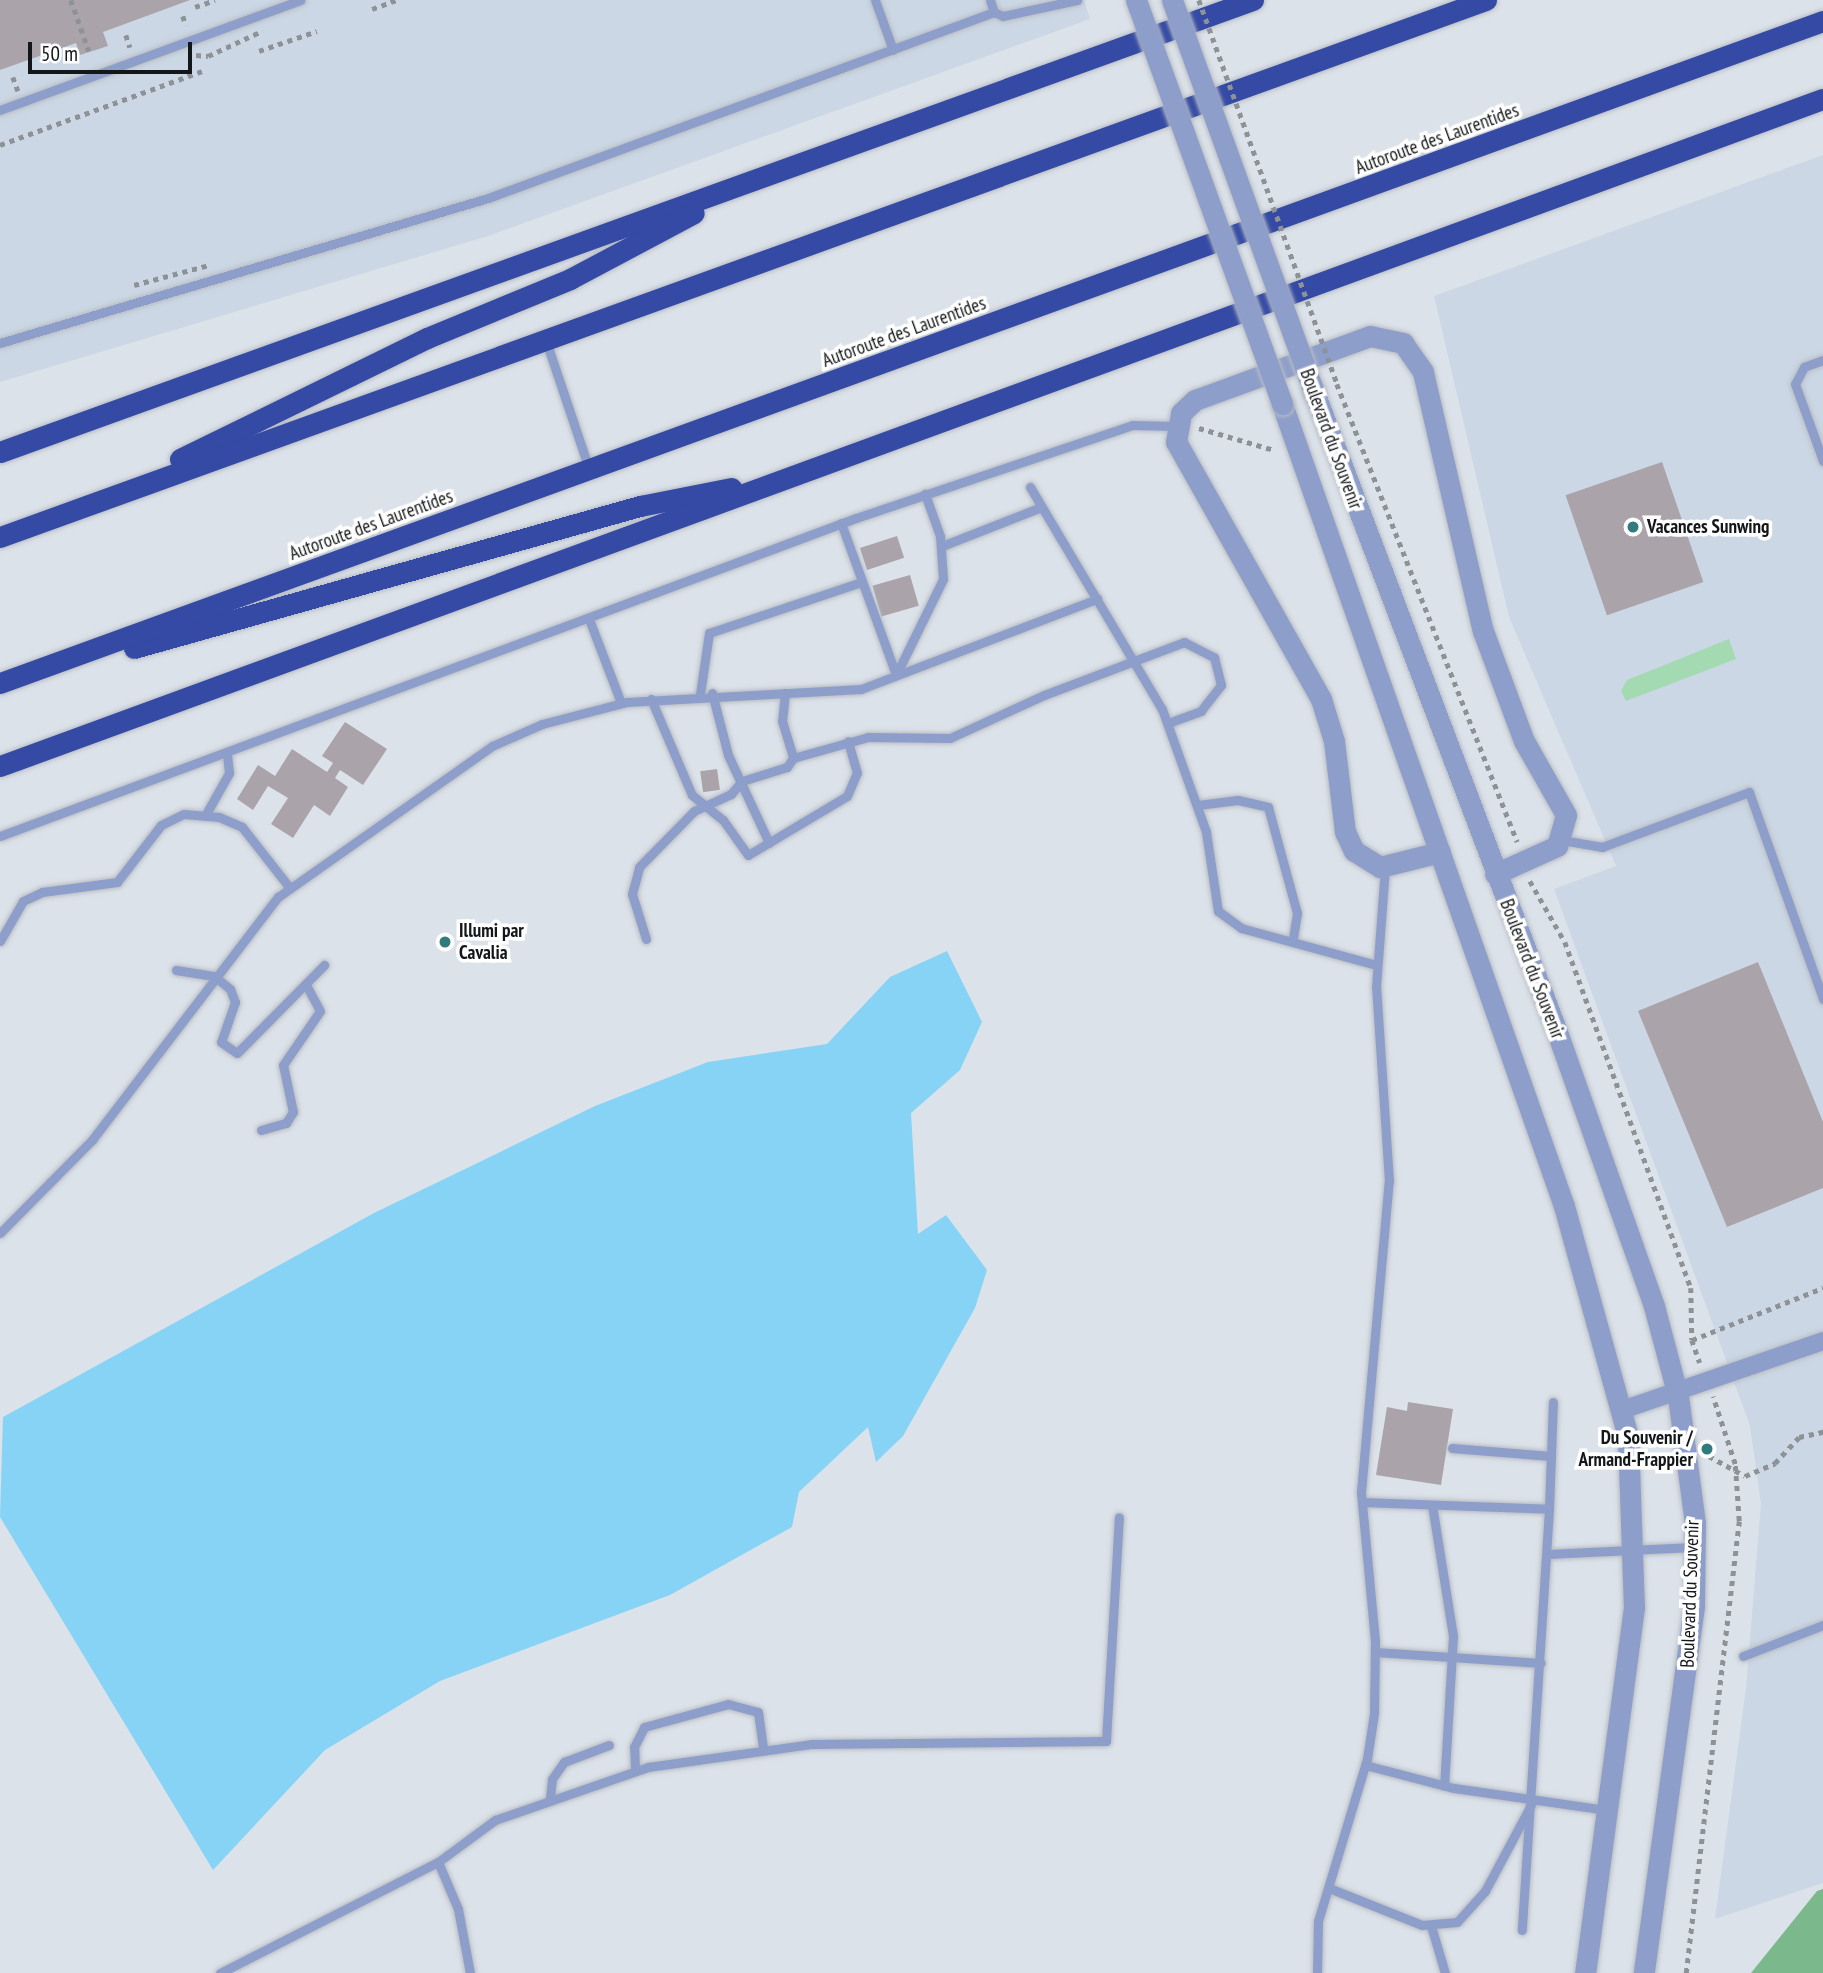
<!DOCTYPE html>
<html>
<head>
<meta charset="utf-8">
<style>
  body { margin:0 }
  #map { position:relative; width:1823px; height:1973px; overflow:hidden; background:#dce2e9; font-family:"PT Sans Narrow",sans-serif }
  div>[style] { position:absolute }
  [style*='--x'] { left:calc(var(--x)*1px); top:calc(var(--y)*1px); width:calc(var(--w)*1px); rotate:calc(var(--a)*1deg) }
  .built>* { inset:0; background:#cbd7e4 }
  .green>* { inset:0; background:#a4dab2 }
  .forest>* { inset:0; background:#7bb88c }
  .water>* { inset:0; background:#87d3f6 }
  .building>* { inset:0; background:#aaa3aa; transform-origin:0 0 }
  .path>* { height:4.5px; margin-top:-2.25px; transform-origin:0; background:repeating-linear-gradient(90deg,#8d9297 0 5px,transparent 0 10px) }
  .roads { filter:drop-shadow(0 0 2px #b8bdc4) drop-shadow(0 0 2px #b8bdc4) }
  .service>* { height:9px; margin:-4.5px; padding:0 4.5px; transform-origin:4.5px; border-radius:4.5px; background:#8e9eca }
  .minor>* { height:18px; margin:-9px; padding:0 9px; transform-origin:9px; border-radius:9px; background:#8e9eca }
  .tertiary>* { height:21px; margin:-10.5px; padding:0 10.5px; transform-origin:10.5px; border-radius:10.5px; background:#8e9eca }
  .motorway>* { height:21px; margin:-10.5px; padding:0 10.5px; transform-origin:10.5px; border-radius:10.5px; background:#344aa5 }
  .path-bridge>* { height:4.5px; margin-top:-2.25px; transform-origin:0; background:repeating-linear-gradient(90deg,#8d9297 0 5px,transparent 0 10px) }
  .bridges { filter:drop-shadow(0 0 2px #b8bdc4) drop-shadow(0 0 2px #b8bdc4) }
  .tertiary-bridge>* { height:21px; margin:-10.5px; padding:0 10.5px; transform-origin:10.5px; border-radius:10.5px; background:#8e9eca }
  .dots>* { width:19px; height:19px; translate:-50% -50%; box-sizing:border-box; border:4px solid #fff; border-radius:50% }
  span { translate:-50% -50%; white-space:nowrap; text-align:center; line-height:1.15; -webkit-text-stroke:7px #fff; paint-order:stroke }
  .street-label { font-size:19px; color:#141719 }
  .poi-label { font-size:19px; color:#141719; font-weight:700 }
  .left { translate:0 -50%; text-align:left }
  .right { translate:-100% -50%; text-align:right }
  .scale { position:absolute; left:28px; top:42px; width:164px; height:32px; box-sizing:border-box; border:4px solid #141719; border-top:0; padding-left:9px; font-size:21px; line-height:24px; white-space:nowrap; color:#141719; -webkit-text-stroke:5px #fff; paint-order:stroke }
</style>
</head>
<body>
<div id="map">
  <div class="built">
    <i style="clip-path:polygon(0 0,1084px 0,1090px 19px,488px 236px,0 382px)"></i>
    <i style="clip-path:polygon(1823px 155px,1823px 1883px,1715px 1919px,1746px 1688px,1761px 1504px,1750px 1426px,1554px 889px,1616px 866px,1509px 617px,1434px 296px)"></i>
  </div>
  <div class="green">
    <i style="clip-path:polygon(1729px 639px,1736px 659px,1626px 701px,1621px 691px,1627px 680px)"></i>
  </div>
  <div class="forest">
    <i style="clip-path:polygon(1823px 1889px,1823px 1973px,1751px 1973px,1817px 1891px)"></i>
  </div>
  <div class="water">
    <i style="clip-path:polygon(947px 951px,982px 1022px,960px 1070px,911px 1113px,918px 1234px,946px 1215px,987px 1270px,975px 1308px,903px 1436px,876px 1462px,868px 1427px,799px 1492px,792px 1527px,670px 1595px,440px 1681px,325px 1750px,213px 1870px,0 1517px,3px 1417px,374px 1213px,595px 1106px,708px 1062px,827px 1044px,890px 977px)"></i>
  </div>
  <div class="building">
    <i style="clip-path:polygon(0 0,190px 0,103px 32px,108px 46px,80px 55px,76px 43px,0 70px)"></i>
    <i style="left:1662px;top:462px;width:127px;height:102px;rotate:71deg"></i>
    <i style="left:897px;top:536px;width:23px;height:39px;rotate:72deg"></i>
    <i style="left:910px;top:575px;width:32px;height:39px;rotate:74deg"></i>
    <i style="clip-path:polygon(345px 722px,387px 749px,363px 785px,340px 770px,335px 778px,348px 787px,330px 816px,314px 805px,293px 838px,271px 824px,288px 798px,268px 786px,253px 810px,237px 799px,258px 765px,275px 776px,292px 749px,327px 772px,333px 763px,322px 756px)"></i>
    <i style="left:717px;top:769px;width:21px;height:17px;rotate:82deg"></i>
    <i style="clip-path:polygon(1758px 962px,1823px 1122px,1823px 1188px,1727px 1227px,1638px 1011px)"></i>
    <i style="clip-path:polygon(1408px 1402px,1453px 1409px,1441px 1485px,1376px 1475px,1387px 1407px,1407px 1411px)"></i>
  </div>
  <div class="path">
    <i style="--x:71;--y:0;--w:54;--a:70.6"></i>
    <i style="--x:195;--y:7;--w:21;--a:-19"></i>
    <i style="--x:372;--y:9;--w:27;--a:-20"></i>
    <i style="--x:183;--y:16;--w:10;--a:73"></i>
    <i style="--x:126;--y:35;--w:13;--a:72"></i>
    <i style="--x:259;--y:51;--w:61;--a:-19"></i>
    <i style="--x:196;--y:55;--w:12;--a:5"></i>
    <i style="--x:208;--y:56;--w:60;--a:-24.8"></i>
    <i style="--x:13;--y:77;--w:15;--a:70"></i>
    <i style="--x:0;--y:145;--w:215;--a:-20.1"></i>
    <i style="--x:134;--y:285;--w:78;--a:-14.9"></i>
    <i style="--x:1337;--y:384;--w:492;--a:68.5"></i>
    <i style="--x:1199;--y:428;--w:78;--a:16.3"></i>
    <i style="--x:1530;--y:881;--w:70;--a:60.2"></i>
    <i style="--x:1565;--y:942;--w:368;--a:70"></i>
    <i style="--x:1691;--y:1288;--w:52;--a:88.9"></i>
    <i style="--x:1692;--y:1340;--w:24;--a:71"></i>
    <i style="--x:1692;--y:1340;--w:141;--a:-21.7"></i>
    <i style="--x:1709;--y:1456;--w:41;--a:29.1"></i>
    <i style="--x:1745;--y:1476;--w:33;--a:-23"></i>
    <i style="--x:1775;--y:1463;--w:35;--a:-47"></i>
    <i style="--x:1799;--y:1437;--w:25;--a:-12"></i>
    <i style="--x:1686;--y:1973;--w:455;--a:-83.3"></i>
    <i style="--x:1739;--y:1521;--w:57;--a:-94"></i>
    <i style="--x:1735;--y:1464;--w:71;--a:-108.2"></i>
  </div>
  <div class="roads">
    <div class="service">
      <i style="--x:875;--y:0;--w:53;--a:70.2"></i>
      <i style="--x:990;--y:0;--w:13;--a:72"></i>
      <i style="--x:0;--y:110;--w:320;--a:-20.1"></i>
      <i style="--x:546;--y:341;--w:135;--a:71.4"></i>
      <i style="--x:0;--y:343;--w:509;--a:-16.55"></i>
      <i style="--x:488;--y:198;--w:539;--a:-20.18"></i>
      <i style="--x:994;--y:12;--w:10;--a:24"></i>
      <i style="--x:1003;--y:16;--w:76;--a:-12.2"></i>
      <i style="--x:1823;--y:360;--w:20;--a:160"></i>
      <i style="--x:1804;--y:367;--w:19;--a:118"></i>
      <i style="--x:1795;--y:384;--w:82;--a:70"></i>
      <i style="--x:1030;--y:487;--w:258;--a:59.3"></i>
      <i style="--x:1162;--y:709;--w:131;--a:70.3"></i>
      <i style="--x:1206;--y:832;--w:80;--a:81.4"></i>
      <i style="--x:1218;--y:911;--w:29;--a:36"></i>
      <i style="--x:1241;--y:928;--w:140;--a:15.3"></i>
      <i style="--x:841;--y:523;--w:162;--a:70.1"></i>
      <i style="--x:942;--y:546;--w:104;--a:-21.4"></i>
      <i style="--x:589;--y:619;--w:90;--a:69.1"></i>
      <i style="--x:896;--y:675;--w:107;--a:-63.9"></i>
      <i style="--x:943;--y:579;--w:43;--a:-94"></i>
      <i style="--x:940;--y:536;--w:45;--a:-109.7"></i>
      <i style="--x:712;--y:693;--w:64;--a:75.5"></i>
      <i style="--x:728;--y:755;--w:97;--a:65"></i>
      <i style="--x:785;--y:693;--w:28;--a:96"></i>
      <i style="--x:782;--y:721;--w:39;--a:73"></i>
      <i style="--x:793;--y:758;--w:78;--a:-15.6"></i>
      <i style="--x:868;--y:737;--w:82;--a:0.7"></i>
      <i style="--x:950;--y:738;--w:103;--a:-24.6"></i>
      <i style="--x:1044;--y:695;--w:150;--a:-20.7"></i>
      <i style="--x:1184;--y:642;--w:34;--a:27"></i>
      <i style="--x:1214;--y:657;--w:29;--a:76"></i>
      <i style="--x:1221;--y:685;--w:33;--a:128"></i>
      <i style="--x:1201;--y:711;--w:35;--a:160"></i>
      <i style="--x:700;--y:694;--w:62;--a:-81.6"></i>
      <i style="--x:709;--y:633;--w:160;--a:-18.5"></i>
      <i style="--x:651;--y:699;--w:104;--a:66.9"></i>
      <i style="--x:692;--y:795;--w:40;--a:39"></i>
      <i style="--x:723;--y:820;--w:43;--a:54.5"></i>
      <i style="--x:748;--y:855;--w:115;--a:-30.8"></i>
      <i style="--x:847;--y:796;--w:25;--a:-67"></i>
      <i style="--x:857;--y:773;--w:33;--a:-106"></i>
      <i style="--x:1198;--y:805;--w:40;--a:-7.1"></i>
      <i style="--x:1238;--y:800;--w:31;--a:13"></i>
      <i style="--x:1268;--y:807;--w:110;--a:74.7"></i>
      <i style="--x:1297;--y:913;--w:26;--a:99"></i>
      <i style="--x:206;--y:814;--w:47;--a:-60.7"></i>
      <i style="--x:229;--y:773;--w:18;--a:-96"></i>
      <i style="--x:0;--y:836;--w:913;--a:-20.38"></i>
      <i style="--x:856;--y:518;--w:291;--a:-18.6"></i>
      <i style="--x:1132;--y:425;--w:45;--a:1.3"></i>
      <i style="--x:1562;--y:840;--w:41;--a:9.9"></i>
      <i style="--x:1602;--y:847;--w:157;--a:-20.5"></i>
      <i style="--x:1749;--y:792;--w:220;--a:70.3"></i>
      <i style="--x:646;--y:939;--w:47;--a:-107.3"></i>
      <i style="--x:632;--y:894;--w:28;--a:-75"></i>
      <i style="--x:639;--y:867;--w:78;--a:-45.5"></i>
      <i style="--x:694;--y:811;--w:41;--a:-24.7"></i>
      <i style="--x:731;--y:794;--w:17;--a:-50"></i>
      <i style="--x:742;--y:781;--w:47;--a:-17.3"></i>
      <i style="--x:787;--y:767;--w:11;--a:-56"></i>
      <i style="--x:0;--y:941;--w:46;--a:-60.1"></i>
      <i style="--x:23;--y:901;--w:21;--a:-25"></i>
      <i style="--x:42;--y:892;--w:76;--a:-7.6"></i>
      <i style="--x:117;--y:882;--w:72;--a:-52.3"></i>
      <i style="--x:161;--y:825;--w:25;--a:-26"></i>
      <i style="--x:184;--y:814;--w:35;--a:5"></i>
      <i style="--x:219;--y:817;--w:25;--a:23"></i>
      <i style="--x:242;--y:827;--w:76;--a:51.9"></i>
      <i style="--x:176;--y:970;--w:38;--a:9"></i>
      <i style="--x:214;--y:976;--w:21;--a:39"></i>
      <i style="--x:230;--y:989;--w:14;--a:69"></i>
      <i style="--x:235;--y:1002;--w:42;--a:109.3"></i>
      <i style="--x:221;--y:1042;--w:19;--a:35"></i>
      <i style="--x:237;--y:1053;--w:124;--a:-45.3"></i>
      <i style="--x:261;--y:1130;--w:26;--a:-16"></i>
      <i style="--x:286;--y:1123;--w:13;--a:-58"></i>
      <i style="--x:293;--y:1112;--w:48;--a:-102"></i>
      <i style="--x:283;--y:1065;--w:65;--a:-55.6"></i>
      <i style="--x:320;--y:1011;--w:30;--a:-118"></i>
      <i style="--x:0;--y:1233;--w:131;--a:-45.3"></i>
      <i style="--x:92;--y:1140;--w:306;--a:-52.6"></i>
      <i style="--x:278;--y:897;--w:262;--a:-35.2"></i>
      <i style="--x:492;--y:746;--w:55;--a:-23.7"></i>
      <i style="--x:542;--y:724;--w:88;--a:-14.5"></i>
      <i style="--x:627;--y:702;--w:234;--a:-3.2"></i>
      <i style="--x:861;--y:689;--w:253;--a:-20.9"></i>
      <i style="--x:1452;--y:1448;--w:99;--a:4.6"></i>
      <i style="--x:1362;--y:1502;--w:187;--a:2.1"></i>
      <i style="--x:1549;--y:1509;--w:422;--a:93.7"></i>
      <i style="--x:1432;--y:1505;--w:133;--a:80.9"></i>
      <i style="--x:1453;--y:1636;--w:150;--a:93.4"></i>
      <i style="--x:1549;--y:1509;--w:107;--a:-87.9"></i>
      <i style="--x:1547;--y:1554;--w:147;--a:-2.7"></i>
      <i style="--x:1376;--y:1652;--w:165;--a:3.8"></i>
      <i style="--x:1743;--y:1656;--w:86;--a:-21.2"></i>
      <i style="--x:1365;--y:1765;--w:92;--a:14.5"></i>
      <i style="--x:1454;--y:1788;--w:155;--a:8.2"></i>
      <i style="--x:635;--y:1771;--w:24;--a:-92"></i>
      <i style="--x:634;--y:1747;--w:22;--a:-63"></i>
      <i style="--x:644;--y:1727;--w:87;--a:-15.3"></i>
      <i style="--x:728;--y:1704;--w:31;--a:15"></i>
      <i style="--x:758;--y:1712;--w:35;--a:82"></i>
      <i style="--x:550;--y:1798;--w:19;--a:-84"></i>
      <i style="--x:552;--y:1779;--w:21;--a:-55"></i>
      <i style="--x:564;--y:1762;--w:48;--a:-20.7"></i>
      <i style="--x:438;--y:1862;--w:51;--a:66.9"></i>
      <i style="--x:458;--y:1909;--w:65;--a:79.4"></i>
      <i style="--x:1329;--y:1888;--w:100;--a:21.7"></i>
      <i style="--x:1422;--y:1925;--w:35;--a:-5"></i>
      <i style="--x:1457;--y:1922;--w:42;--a:-47.9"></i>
      <i style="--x:1485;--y:1891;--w:98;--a:-61.9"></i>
      <i style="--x:1431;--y:1926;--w:49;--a:73.4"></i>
      <i style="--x:220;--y:1973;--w:245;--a:-27"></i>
      <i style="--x:438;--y:1862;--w:71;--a:-36.4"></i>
      <i style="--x:495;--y:1820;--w:162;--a:-19.1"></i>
      <i style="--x:648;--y:1767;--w:166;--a:-8"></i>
      <i style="--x:812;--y:1744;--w:294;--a:-0.6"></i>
      <i style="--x:1106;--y:1741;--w:224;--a:-86.7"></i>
      <i style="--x:1317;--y:1973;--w:52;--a:-88.9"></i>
      <i style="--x:1318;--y:1921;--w:169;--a:-73.2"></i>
      <i style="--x:1367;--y:1759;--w:47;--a:-81.3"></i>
      <i style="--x:1374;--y:1713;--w:72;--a:-89.2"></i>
      <i style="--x:1375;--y:1641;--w:150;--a:-95.4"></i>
      <i style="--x:1361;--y:1492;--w:312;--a:-84.9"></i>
      <i style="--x:1389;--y:1181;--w:194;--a:-93.8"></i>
      <i style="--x:1376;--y:987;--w:120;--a:-85.7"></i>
    </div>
    <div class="minor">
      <i style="--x:1622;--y:1410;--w:213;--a:-18.9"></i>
    </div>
    <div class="tertiary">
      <i style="--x:1314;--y:392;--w:685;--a:69.21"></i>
      <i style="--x:1557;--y:1032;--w:291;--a:70.5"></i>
      <i style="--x:1654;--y:1306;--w:93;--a:75.1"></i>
      <i style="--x:1678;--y:1396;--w:129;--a:82.4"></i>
      <i style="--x:1695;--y:1524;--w:82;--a:90.7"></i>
      <i style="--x:1694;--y:1606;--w:370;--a:97.8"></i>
      <i style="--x:1282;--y:404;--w:850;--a:70.63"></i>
      <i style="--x:1564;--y:1206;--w:240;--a:74.5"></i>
      <i style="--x:1628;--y:1437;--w:170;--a:88"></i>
      <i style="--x:1634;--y:1607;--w:369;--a:97.6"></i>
      <i style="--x:1440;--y:852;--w:62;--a:166"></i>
      <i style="--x:1380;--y:867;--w:31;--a:-148"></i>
      <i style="--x:1354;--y:851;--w:21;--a:-115"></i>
      <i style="--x:1345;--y:832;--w:92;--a:-96.9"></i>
      <i style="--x:1334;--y:741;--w:44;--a:-107.2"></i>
      <i style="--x:1321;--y:699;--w:295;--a:-119.4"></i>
      <i style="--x:1176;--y:442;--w:29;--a:-80"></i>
      <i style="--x:1181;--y:413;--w:19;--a:-43"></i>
      <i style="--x:1195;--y:400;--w:186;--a:-20.1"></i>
      <i style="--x:1370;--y:336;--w:34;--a:12"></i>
      <i style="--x:1403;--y:343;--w:35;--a:55"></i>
      <i style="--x:1423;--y:372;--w:266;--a:77"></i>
      <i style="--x:1483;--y:631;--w:117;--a:69.6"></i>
      <i style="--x:1524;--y:741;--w:85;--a:60.4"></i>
      <i style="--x:1566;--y:815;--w:32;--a:106"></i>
      <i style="--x:1557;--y:846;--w:68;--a:155.7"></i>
    </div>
    <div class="motorway">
      <i style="--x:0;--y:452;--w:1332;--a:-19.84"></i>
      <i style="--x:180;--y:459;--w:275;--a:-26.1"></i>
      <i style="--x:427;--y:338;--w:155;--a:-22.4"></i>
      <i style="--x:570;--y:279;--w:140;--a:-28"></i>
      <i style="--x:0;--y:537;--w:1580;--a:-19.87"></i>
      <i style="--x:134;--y:648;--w:526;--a:-15.68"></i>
      <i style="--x:640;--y:506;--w:93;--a:-11.2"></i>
      <i style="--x:0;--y:683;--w:1939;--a:-19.96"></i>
      <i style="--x:0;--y:766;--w:1941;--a:-20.1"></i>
    </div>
  </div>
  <div class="path-bridge">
    <i style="--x:1199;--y:0;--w:408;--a:70.2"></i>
  </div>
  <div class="bridges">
    <div class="tertiary-bridge">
      <i style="--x:1136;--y:0;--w:430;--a:70.1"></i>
      <i style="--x:1172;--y:0;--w:417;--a:70.1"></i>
    </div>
  </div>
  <div class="dots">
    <i style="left:1633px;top:527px;background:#317b7c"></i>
    <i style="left:445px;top:942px;background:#317b7c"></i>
    <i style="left:1707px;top:1449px;background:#317b7c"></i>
  </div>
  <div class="street-label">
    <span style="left:1437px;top:139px;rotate:-20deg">Autoroute des Laurentides</span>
    <span style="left:904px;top:332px;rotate:-20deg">Autoroute des Laurentides</span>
    <span style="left:1331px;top:439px;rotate:70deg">Boulevard du Souvenir</span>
    <span style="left:371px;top:525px;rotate:-20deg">Autoroute des Laurentides</span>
    <span style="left:1532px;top:969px;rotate:69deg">Boulevard du Souvenir</span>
    <span style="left:1690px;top:1594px;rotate:-88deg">Boulevard du Souvenir</span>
  </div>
  <div class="poi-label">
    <span class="left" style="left:1647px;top:527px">Vacances Sunwing</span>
    <span class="left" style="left:459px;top:942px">Illumi par<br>Cavalia</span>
    <span class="right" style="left:1693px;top:1449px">Du Souvenir /<br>Armand-Frappier</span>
  </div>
  <div class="scale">50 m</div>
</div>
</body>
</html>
